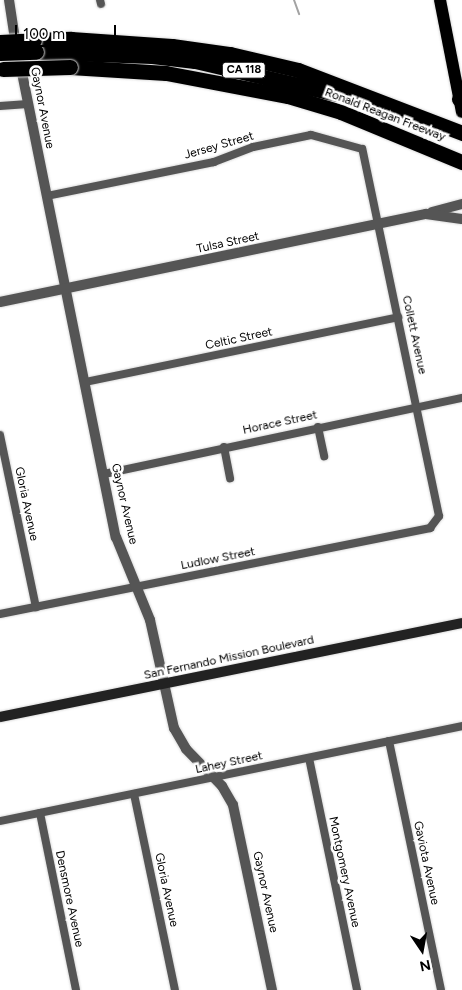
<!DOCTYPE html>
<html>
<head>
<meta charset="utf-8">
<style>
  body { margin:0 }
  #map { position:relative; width:462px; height:990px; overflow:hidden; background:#fff; font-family:Figtree,sans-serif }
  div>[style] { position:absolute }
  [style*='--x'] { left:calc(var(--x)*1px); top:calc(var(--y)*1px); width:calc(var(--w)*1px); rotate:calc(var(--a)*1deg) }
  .stream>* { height:2px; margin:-1px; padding:0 1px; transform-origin:1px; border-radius:1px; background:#a3a3a3 }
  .roads { filter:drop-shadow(0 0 1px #dbdbdb) drop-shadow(0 0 1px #dbdbdb) }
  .minor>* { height:8px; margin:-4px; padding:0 4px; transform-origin:4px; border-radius:4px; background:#555 }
  .tertiary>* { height:10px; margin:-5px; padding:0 5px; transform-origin:5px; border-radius:5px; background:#555 }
  .secondary>* { height:10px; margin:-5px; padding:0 5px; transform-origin:5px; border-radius:5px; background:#222 }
  .primary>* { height:12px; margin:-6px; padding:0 6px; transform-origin:6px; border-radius:6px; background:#000 }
  .motorway>* { height:15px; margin:-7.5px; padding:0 7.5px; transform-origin:7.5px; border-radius:7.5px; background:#000 }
  .bridges { filter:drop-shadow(0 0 1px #dbdbdb) drop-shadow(0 0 1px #dbdbdb) }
  .motorway-bridge>* { height:15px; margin:-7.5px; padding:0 7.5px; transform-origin:7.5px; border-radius:7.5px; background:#000 }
  span { translate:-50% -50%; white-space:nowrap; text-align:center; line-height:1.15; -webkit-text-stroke:5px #fff; paint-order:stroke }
  .shield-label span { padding:1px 4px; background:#fff; border:1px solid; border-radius:4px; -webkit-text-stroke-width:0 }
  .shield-label { font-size:11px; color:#000; font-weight:700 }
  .street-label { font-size:12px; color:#000 }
  .north { position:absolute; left:397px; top:925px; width:50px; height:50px; -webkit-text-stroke:4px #fff; paint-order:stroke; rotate:168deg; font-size:14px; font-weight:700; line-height:20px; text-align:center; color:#000 }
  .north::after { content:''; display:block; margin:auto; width:18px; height:22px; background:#000; clip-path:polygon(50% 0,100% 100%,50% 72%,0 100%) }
  .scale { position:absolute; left:15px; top:25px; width:101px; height:22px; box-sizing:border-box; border:2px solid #000; border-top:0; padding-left:6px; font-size:15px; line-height:18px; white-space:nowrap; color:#000; -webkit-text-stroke:4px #fff; paint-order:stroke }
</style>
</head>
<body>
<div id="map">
  <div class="stream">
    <i style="--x:294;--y:0;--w:15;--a:70"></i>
  </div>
  <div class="roads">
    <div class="minor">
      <i style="--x:100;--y:0;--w:4;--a:76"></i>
      <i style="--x:0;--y:106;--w:28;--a:-4"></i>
      <i style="--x:85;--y:382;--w:320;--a:-11.7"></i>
      <i style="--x:318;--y:427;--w:30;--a:78"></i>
      <i style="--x:0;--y:435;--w:176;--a:78.2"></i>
      <i style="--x:224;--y:447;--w:32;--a:79"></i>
      <i style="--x:104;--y:474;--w:366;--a:-12"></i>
      <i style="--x:0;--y:614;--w:439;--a:-11.3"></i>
      <i style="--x:430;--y:528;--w:15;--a:-53"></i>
      <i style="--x:439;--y:516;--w:375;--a:-101.8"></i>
      <i style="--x:362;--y:149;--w:53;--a:-164.6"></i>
      <i style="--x:311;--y:135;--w:59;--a:168.3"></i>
      <i style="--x:253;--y:147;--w:42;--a:159"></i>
      <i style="--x:214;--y:162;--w:170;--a:168.5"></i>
      <i style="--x:389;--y:741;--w:254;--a:78.2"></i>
      <i style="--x:309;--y:758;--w:237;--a:78.3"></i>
      <i style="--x:134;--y:794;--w:200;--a:78.2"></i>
      <i style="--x:40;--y:813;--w:181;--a:78.5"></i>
      <i style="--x:0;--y:821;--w:472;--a:-11.6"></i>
    </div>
    <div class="tertiary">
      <i style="--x:9;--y:0;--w:47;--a:81.3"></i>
      <i style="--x:20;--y:63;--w:484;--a:78.6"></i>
      <i style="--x:116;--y:537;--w:90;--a:67.7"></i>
      <i style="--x:150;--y:620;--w:111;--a:77.5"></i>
      <i style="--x:174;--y:728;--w:24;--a:60"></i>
      <i style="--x:186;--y:749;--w:52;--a:45.8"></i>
      <i style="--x:222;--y:786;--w:22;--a:60"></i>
      <i style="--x:233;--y:805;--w:189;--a:78.1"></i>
      <i style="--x:432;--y:212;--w:31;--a:-15"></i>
      <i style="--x:0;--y:302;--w:435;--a:-11.7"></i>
      <i style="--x:426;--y:214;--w:36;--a:8"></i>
    </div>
    <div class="secondary">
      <i style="--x:0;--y:717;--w:471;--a:-11.5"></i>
    </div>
    <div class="primary">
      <i style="--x:440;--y:0;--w:114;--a:78.9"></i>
    </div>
    <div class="motorway">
      <i style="--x:34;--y:40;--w:37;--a:-2"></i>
      <i style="--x:71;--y:39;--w:101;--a:4"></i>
      <i style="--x:172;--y:46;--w:59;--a:7.9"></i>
      <i style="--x:230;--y:54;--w:70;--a:13.2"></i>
      <i style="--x:298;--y:70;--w:176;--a:21"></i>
      <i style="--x:36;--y:52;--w:116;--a:2"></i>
      <i style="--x:152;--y:56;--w:43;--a:6.6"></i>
      <i style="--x:195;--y:61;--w:146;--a:13.1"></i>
      <i style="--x:70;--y:67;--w:96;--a:3.6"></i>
      <i style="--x:166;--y:73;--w:124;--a:10.7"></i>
      <i style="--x:288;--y:96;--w:55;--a:16.8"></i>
      <i style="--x:341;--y:112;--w:131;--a:22.5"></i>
      <i style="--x:459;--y:99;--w:3;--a:-18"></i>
    </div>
  </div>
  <div class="bridges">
    <div class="motorway-bridge">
      <i style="--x:0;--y:42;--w:34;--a:-3"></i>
      <i style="--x:0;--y:53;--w:36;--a:-2"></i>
      <i style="--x:3;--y:69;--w:67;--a:-1.7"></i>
    </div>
  </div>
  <div class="shield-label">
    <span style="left:244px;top:70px">CA 118</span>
  </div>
  <div class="street-label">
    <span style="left:42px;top:108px;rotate:79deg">Gaynor Avenue</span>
    <span style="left:385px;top:115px;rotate:21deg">Ronald Reagan Freeway</span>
    <span style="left:219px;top:146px;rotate:-16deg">Jersey Street</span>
    <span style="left:228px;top:243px;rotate:-12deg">Tulsa Street</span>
    <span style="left:414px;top:335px;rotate:78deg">Collett Avenue</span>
    <span style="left:239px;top:339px;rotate:-12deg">Celtic Street</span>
    <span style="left:280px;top:423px;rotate:-12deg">Horace Street</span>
    <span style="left:26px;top:504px;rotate:78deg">Gloria Avenue</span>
    <span style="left:124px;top:504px;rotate:77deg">Gaynor Avenue</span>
    <span style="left:218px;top:559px;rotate:-11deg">Ludlow Street</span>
    <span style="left:229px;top:658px;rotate:-12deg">San Fernando Mission Boulevard</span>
    <span style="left:229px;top:763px;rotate:-12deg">Lahey Street</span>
    <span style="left:426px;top:863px;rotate:78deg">Gaviota Avenue</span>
    <span style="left:344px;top:872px;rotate:78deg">Montgomery Avenue</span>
    <span style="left:166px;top:890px;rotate:78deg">Gloria Avenue</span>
    <span style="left:265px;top:892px;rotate:78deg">Gaynor Avenue</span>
    <span style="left:69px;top:899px;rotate:78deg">Densmore Avenue</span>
  </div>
  <div class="north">N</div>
  <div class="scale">100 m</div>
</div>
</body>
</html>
